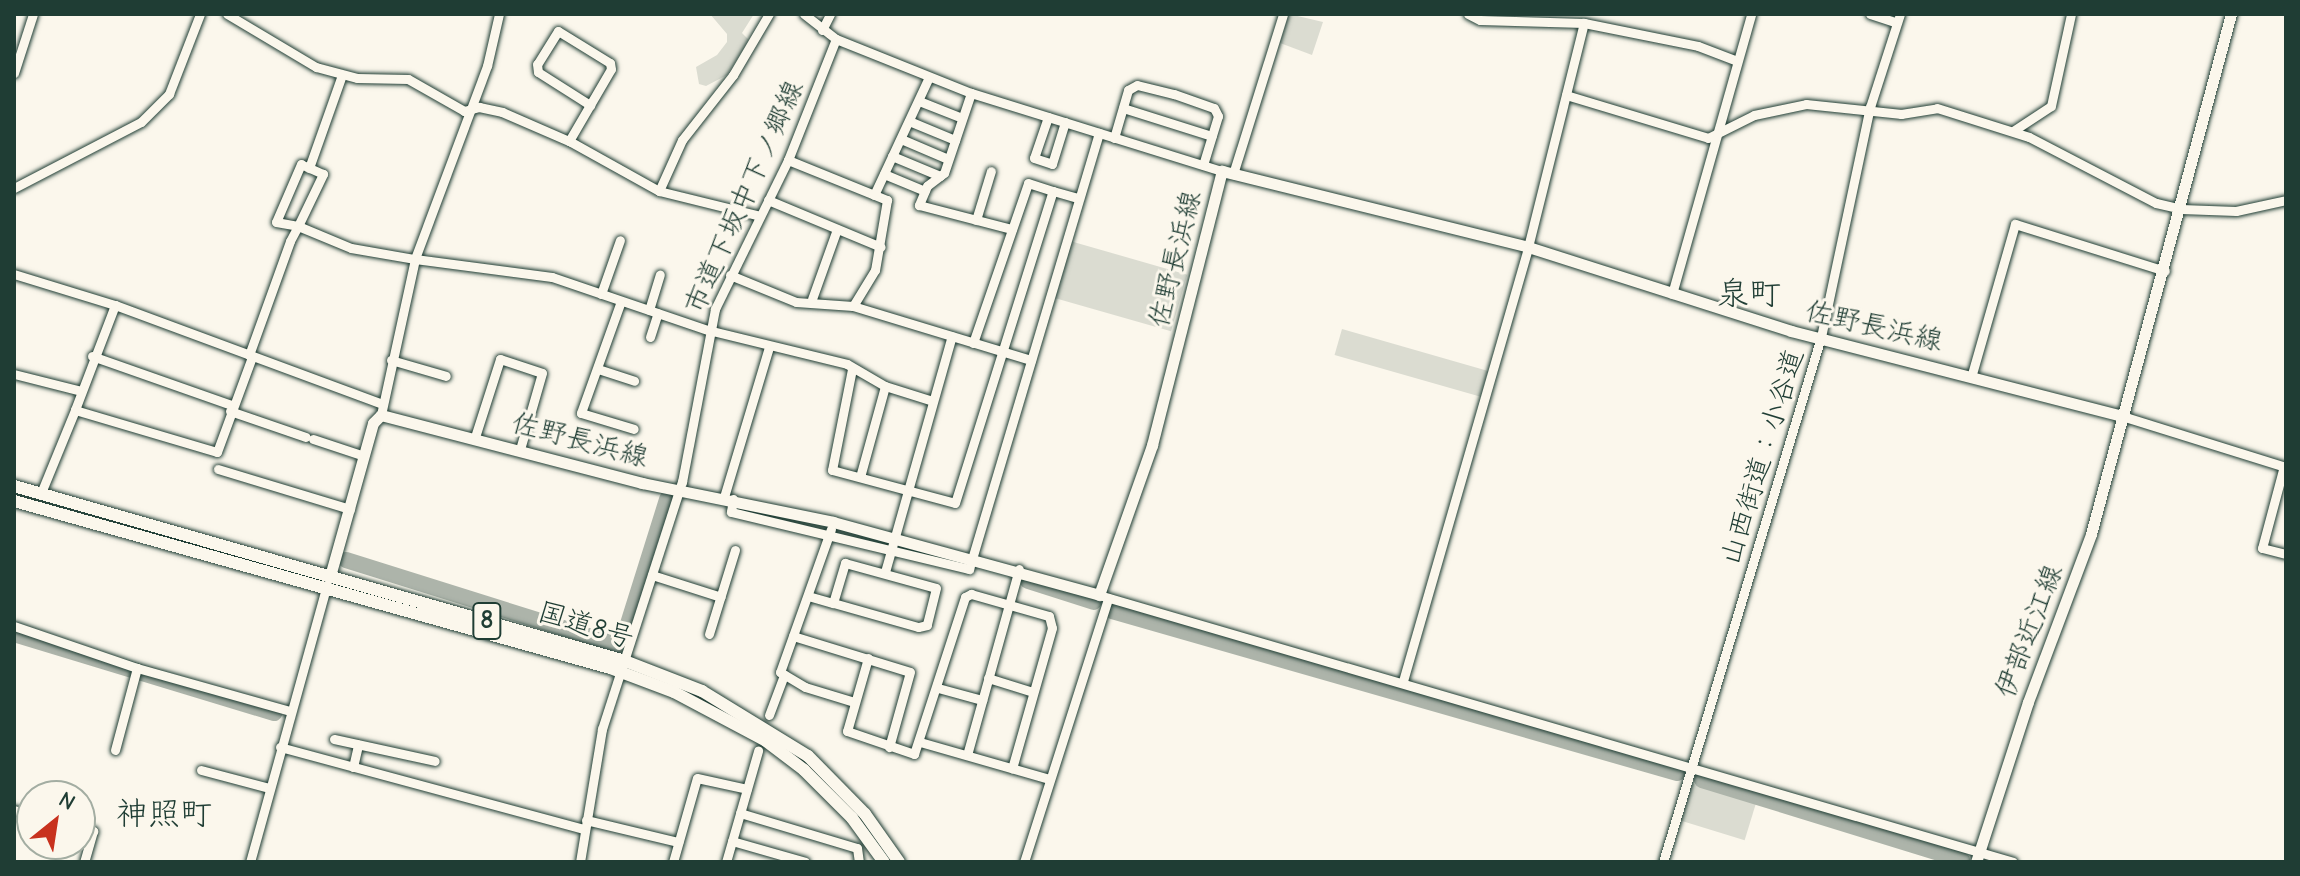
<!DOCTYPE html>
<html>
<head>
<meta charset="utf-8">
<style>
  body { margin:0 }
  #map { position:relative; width:2300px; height:876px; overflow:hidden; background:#fbf7ec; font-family:"Comic Neue","Klee One",sans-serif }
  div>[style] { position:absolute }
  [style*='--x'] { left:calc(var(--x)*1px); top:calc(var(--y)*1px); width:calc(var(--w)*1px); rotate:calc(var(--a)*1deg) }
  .green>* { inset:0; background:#dbdcd1; transform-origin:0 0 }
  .river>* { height:16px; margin:-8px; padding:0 8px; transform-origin:8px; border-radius:8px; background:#adb4aa }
  .roads { filter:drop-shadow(0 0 2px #1f3d34) drop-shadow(0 0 2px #1f3d34) }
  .minor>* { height:9px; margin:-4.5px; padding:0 4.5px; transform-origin:4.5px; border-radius:4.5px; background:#fbf7ec }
  .major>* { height:11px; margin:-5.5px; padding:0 5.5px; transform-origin:5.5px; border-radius:5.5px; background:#fbf7ec }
  .highway>* { height:12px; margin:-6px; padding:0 6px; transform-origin:6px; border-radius:6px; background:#fbf7ec }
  span { translate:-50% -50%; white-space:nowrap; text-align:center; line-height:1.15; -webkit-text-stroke:6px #fbf7ec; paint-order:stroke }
  .shield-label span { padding:2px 6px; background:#fbf7ec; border:2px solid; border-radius:6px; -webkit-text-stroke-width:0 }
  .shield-label { font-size:26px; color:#1f3d34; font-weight:700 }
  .street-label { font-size:28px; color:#1f3d34 }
  .quarter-label { font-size:32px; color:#1f3d34 }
  .frame { position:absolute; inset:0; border:16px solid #1f3d34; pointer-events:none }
  .north { position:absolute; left:16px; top:780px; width:80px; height:80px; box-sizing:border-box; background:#fbf7ec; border:2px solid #a3ada2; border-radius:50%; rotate:30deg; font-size:22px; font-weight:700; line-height:32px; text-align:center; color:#1f3d34 }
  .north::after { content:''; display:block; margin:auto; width:28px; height:36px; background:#c8321e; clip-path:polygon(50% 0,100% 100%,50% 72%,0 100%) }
</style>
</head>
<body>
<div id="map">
  <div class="green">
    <i style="clip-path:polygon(710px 14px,754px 14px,742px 33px,749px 40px,727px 75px,706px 86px,699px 84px,696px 67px,717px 55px,727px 42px,727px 34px)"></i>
    <i style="clip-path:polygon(1289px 14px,1323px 22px,1312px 55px,1280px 43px)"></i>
    <i style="left:1070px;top:241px;width:122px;height:59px;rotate:16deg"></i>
    <i style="left:1342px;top:329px;width:152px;height:27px;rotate:16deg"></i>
    <i style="left:1691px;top:783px;width:68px;height:39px;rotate:17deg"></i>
  </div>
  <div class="river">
    <i style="--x:764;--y:513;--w:122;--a:13.7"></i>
    <i style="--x:346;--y:560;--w:284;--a:17.4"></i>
    <i style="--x:617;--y:645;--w:5;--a:-22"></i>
    <i style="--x:622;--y:643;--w:151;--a:-72.6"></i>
    <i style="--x:1028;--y:581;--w:69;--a:17.7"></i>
    <i style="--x:1112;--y:611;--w:588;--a:16"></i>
    <i style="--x:14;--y:634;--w:272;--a:16.9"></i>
    <i style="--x:1702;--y:780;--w:272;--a:17.1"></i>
  </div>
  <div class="roads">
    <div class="minor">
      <i style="--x:227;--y:14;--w:104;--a:30.8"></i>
      <i style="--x:316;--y:67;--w:42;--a:15"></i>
      <i style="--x:357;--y:78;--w:51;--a:1.1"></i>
      <i style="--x:408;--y:79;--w:64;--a:29.7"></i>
      <i style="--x:464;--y:111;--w:16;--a:-15"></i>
      <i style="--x:479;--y:107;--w:24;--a:12"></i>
      <i style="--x:502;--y:112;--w:75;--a:23.5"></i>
      <i style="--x:571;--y:142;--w:101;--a:29.1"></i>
      <i style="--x:659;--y:191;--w:104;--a:13.9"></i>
      <i style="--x:499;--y:14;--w:53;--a:103"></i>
      <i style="--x:487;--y:66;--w:206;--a:110.5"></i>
      <i style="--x:415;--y:259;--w:138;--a:7.5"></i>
      <i style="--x:552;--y:277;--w:165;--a:18.8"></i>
      <i style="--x:708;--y:330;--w:143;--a:13.7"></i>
      <i style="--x:847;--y:364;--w:44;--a:30.1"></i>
      <i style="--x:885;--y:386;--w:50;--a:17.4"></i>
      <i style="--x:804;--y:14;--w:41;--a:38"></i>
      <i style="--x:1468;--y:14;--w:13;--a:27"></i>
      <i style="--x:1480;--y:20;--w:104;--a:1.7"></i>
      <i style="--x:1584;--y:23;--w:116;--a:11.4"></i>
      <i style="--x:1698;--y:46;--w:42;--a:21"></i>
      <i style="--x:1870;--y:14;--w:28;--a:18"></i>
      <i style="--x:822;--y:30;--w:18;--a:-63"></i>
      <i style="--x:14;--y:73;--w:62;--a:-72.1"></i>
      <i style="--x:971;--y:93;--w:84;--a:108.6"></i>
      <i style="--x:944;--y:173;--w:21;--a:143"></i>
      <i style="--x:927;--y:186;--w:21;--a:113"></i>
      <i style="--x:919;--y:205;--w:96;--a:14.5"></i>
      <i style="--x:1566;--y:95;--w:148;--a:16.8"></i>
      <i style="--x:1708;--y:138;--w:51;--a:-26.6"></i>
      <i style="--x:1754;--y:115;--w:53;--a:-11.9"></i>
      <i style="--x:1806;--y:104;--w:96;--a:6"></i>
      <i style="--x:1901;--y:114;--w:36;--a:-9"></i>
      <i style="--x:1937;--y:108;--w:96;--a:17.5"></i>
      <i style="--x:2029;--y:137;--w:143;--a:27.5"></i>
      <i style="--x:2156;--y:203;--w:26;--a:13"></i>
      <i style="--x:2181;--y:209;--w:55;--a:2.1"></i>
      <i style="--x:2236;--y:211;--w:51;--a:-12.4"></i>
      <i style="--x:919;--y:101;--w:46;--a:21.6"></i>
      <i style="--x:1123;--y:108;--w:93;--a:17.5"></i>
      <i style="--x:1048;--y:117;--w:43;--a:108.9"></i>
      <i style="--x:1034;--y:158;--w:19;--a:18"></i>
      <i style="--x:1052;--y:164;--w:44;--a:-72.8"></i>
      <i style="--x:909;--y:121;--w:50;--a:22.4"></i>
      <i style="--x:2013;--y:131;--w:45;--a:-33.3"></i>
      <i style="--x:2051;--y:106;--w:94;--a:-77.7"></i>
      <i style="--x:1114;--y:138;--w:50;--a:-73.7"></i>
      <i style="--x:1128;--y:90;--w:10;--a:-29"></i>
      <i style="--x:1137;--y:85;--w:38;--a:14"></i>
      <i style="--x:1174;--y:94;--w:42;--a:19.3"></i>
      <i style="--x:1214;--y:108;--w:9;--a:63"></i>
      <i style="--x:1218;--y:116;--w:51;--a:107"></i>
      <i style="--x:901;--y:139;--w:51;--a:23.1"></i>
      <i style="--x:569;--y:141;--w:83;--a:-59.7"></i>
      <i style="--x:611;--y:69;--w:6;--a:-99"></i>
      <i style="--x:610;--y:63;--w:61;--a:-148.4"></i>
      <i style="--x:558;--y:31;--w:39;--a:122"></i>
      <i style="--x:537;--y:64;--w:8;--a:83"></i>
      <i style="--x:538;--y:72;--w:62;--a:32.4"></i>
      <i style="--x:892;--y:156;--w:52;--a:22.6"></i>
      <i style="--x:788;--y:160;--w:107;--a:22"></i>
      <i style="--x:887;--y:200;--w:71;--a:99.7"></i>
      <i style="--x:875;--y:270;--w:42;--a:121.4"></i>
      <i style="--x:309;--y:168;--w:99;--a:-70.5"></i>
      <i style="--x:884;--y:174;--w:44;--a:22.5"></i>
      <i style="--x:1233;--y:174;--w:168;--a:-72.6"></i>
      <i style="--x:14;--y:188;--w:143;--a:-27.5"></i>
      <i style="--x:141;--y:122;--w:40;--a:-45"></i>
      <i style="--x:169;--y:94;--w:86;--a:-68.8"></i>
      <i style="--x:659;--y:191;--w:56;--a:-65.7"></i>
      <i style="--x:682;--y:140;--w:83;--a:-51.9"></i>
      <i style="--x:733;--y:75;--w:71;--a:-59.5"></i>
      <i style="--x:874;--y:195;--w:130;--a:-65"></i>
      <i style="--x:768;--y:200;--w:122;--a:22.6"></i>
      <i style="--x:976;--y:220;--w:51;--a:-73"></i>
      <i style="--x:14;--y:274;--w:106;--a:17.1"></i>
      <i style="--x:115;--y:305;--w:283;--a:20.3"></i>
      <i style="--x:730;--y:275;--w:71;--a:22.2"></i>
      <i style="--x:796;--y:302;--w:57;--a:4"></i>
      <i style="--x:853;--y:306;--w:186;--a:16.9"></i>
      <i style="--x:601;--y:294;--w:57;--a:-70.6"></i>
      <i style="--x:1672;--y:294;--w:291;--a:-74.2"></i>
      <i style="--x:812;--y:299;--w:74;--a:-70.3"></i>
      <i style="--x:621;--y:301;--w:119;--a:109.7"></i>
      <i style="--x:581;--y:413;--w:55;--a:16.8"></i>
      <i style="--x:115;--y:305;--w:112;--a:110.9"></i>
      <i style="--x:75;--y:410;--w:148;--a:16.5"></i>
      <i style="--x:217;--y:452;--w:101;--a:-69.8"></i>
      <i style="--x:649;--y:310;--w:37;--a:-73"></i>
      <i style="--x:650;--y:337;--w:25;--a:-72"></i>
      <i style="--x:973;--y:343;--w:169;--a:-71"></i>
      <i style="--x:1028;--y:183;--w:26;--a:18"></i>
      <i style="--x:249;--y:355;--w:121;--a:-70.2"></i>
      <i style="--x:290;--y:241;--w:17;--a:-62"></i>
      <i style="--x:298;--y:226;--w:58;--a:-64.3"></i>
      <i style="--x:323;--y:174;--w:24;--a:-156"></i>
      <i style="--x:301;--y:164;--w:63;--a:113.3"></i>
      <i style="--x:276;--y:222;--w:22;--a:10"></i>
      <i style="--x:298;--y:226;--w:57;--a:22.5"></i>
      <i style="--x:351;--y:248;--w:65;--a:9.8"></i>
      <i style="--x:415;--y:259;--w:160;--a:102.3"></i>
      <i style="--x:92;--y:356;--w:147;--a:19.4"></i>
      <i style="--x:391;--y:360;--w:57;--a:16.2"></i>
      <i style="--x:598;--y:369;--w:38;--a:18"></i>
      <i style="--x:852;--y:369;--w:103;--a:101.2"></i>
      <i style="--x:832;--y:470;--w:127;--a:15"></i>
      <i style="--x:955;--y:503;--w:327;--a:-72.6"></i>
      <i style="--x:1053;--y:191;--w:26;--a:16"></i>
      <i style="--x:14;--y:374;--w:69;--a:14.2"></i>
      <i style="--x:1972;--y:374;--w:156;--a:-74"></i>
      <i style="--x:2015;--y:224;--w:157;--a:17.4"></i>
      <i style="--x:230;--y:411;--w:80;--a:18.9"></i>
      <i style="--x:2125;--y:417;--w:169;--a:17.3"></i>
      <i style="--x:475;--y:437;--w:82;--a:-72.2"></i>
      <i style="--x:500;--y:359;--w:44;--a:18.4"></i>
      <i style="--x:542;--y:373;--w:79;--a:106.1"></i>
      <i style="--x:313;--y:439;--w:54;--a:18.4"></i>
      <i style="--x:2284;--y:466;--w:85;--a:105"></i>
      <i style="--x:2262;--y:548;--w:25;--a:14"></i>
      <i style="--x:218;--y:469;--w:138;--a:16.9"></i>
      <i style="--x:860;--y:477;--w:94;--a:-74.6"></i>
      <i style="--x:41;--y:493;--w:90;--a:-67.7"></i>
      <i style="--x:724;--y:497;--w:157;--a:-73.3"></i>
      <i style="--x:733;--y:499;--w:13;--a:99"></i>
      <i style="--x:731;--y:512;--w:245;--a:13.5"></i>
      <i style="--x:969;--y:569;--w:455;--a:-73.4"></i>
      <i style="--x:831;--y:529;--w:152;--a:109.6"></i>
      <i style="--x:780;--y:672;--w:29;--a:31"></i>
      <i style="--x:805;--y:687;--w:51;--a:17"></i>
      <i style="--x:845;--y:563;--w:94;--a:15.4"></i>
      <i style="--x:936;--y:588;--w:38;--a:104"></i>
      <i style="--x:927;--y:625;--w:9;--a:167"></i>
      <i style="--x:918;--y:627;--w:88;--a:-164.2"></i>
      <i style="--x:833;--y:603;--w:42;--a:-73.3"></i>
      <i style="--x:885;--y:572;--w:245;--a:-74.2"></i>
      <i style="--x:652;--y:575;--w:72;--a:17.7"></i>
      <i style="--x:1099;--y:595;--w:952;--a:16.28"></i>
      <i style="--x:808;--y:596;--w:26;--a:16"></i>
      <i style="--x:14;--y:626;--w:130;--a:18.9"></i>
      <i style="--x:709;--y:634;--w:88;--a:-72.8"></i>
      <i style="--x:793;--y:636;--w:122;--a:17.1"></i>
      <i style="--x:910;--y:672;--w:78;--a:105.6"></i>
      <i style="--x:868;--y:658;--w:76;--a:106"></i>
      <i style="--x:847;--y:731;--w:71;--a:18.9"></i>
      <i style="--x:914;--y:754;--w:165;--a:-72"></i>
      <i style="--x:965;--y:597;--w:7;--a:-27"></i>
      <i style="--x:971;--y:594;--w:81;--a:15.8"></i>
      <i style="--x:1049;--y:616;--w:12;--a:76"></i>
      <i style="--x:1052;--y:628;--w:146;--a:105.9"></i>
      <i style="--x:988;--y:678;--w:47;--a:17.3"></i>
      <i style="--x:1403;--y:681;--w:452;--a:-73.9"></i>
      <i style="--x:1528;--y:247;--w:231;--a:-76"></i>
      <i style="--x:938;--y:688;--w:46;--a:15.3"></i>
      <i style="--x:769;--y:715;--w:43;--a:-69.4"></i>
      <i style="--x:334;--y:739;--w:103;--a:12.3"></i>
      <i style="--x:920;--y:742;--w:134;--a:16"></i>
      <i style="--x:280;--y:747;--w:315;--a:15.1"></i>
      <i style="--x:115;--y:750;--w:85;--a:-75"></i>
      <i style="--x:137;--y:668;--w:159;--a:15.7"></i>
      <i style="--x:967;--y:755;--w:193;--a:-74.4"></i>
      <i style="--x:353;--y:767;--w:23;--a:-77"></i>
      <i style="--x:201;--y:770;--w:70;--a:14.8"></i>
      <i style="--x:14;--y:810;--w:19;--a:16"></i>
      <i style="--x:740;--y:813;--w:122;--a:16.7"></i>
      <i style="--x:857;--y:848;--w:14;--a:82"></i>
      <i style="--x:586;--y:820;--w:95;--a:13.4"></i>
      <i style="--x:80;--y:827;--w:14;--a:17"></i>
      <i style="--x:93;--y:831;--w:32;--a:106"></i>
      <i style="--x:732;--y:841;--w:76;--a:16"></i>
      <i style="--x:250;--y:862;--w:288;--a:-74.5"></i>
      <i style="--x:580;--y:862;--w:135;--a:-80.6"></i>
      <i style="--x:602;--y:729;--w:260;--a:-72.1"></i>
      <i style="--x:682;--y:482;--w:176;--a:-79.2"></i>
      <i style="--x:715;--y:309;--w:166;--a:-63.9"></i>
      <i style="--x:788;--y:160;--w:130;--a:-68.4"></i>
      <i style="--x:836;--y:39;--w:145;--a:21.8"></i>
      <i style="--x:971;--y:93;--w:263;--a:17.3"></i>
      <i style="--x:673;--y:862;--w:87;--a:-74.1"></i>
      <i style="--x:697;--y:778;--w:51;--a:12.4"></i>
      <i style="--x:726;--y:862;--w:116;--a:-73.9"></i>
      <i style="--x:1024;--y:862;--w:277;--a:-72.3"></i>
      <i style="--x:1663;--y:862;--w:548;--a:-73.25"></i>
      <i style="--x:1821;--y:337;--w:235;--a:-78"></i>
      <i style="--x:1870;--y:107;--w:98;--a:-72.1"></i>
    </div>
    <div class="major">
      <i style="--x:330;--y:576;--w:159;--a:-74.3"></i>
      <i style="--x:373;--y:423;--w:11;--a:-45"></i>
      <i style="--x:381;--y:415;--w:270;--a:14.6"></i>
      <i style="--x:642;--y:483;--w:195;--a:11.5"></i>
      <i style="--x:833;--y:522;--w:276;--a:15.3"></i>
      <i style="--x:1099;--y:595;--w:159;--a:-70.5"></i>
      <i style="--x:1152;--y:445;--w:283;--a:-75.7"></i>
      <i style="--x:1222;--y:171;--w:315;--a:13.9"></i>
      <i style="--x:1528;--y:247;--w:276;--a:17.7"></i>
      <i style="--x:1791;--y:331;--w:345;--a:14.4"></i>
      <i style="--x:1976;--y:862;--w:168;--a:-72"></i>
      <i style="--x:2028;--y:702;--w:179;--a:-69.4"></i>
      <i style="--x:2091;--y:534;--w:539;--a:-74.93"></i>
    </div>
    <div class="highway">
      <i style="--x:14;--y:486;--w:636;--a:15.98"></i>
      <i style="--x:625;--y:661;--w:83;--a:21.3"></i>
      <i style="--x:702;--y:691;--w:124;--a:31.5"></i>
      <i style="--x:808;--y:756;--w:81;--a:45.5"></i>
      <i style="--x:865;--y:814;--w:59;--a:54.7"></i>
      <i style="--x:14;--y:501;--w:619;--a:15.65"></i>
      <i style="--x:610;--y:668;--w:68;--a:20.6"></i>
      <i style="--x:674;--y:692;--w:104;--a:28"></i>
      <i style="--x:766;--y:741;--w:48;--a:37.3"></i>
      <i style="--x:804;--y:770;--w:68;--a:45"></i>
      <i style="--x:852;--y:818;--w:54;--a:54"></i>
    </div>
  </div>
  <div class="shield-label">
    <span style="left:487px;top:621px">8</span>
  </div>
  <div class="street-label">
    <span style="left:744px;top:197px;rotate:-66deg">市道下坂中下ノ郷線</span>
    <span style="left:1175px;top:259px;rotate:-76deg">佐野長浜線</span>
    <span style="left:1874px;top:326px;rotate:13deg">佐野長浜線</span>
    <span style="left:580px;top:440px;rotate:15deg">佐野長浜線</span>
    <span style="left:1762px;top:457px;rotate:-73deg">山西街道：小谷道</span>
    <span style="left:586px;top:625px;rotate:17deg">国道8号</span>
    <span style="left:2029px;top:631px;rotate:-69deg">伊部近江線</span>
  </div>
  <div class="quarter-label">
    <span style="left:1749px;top:294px">泉町</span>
    <span style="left:164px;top:814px">神照町</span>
  </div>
  <div class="frame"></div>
  <div class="north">N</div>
</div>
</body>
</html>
